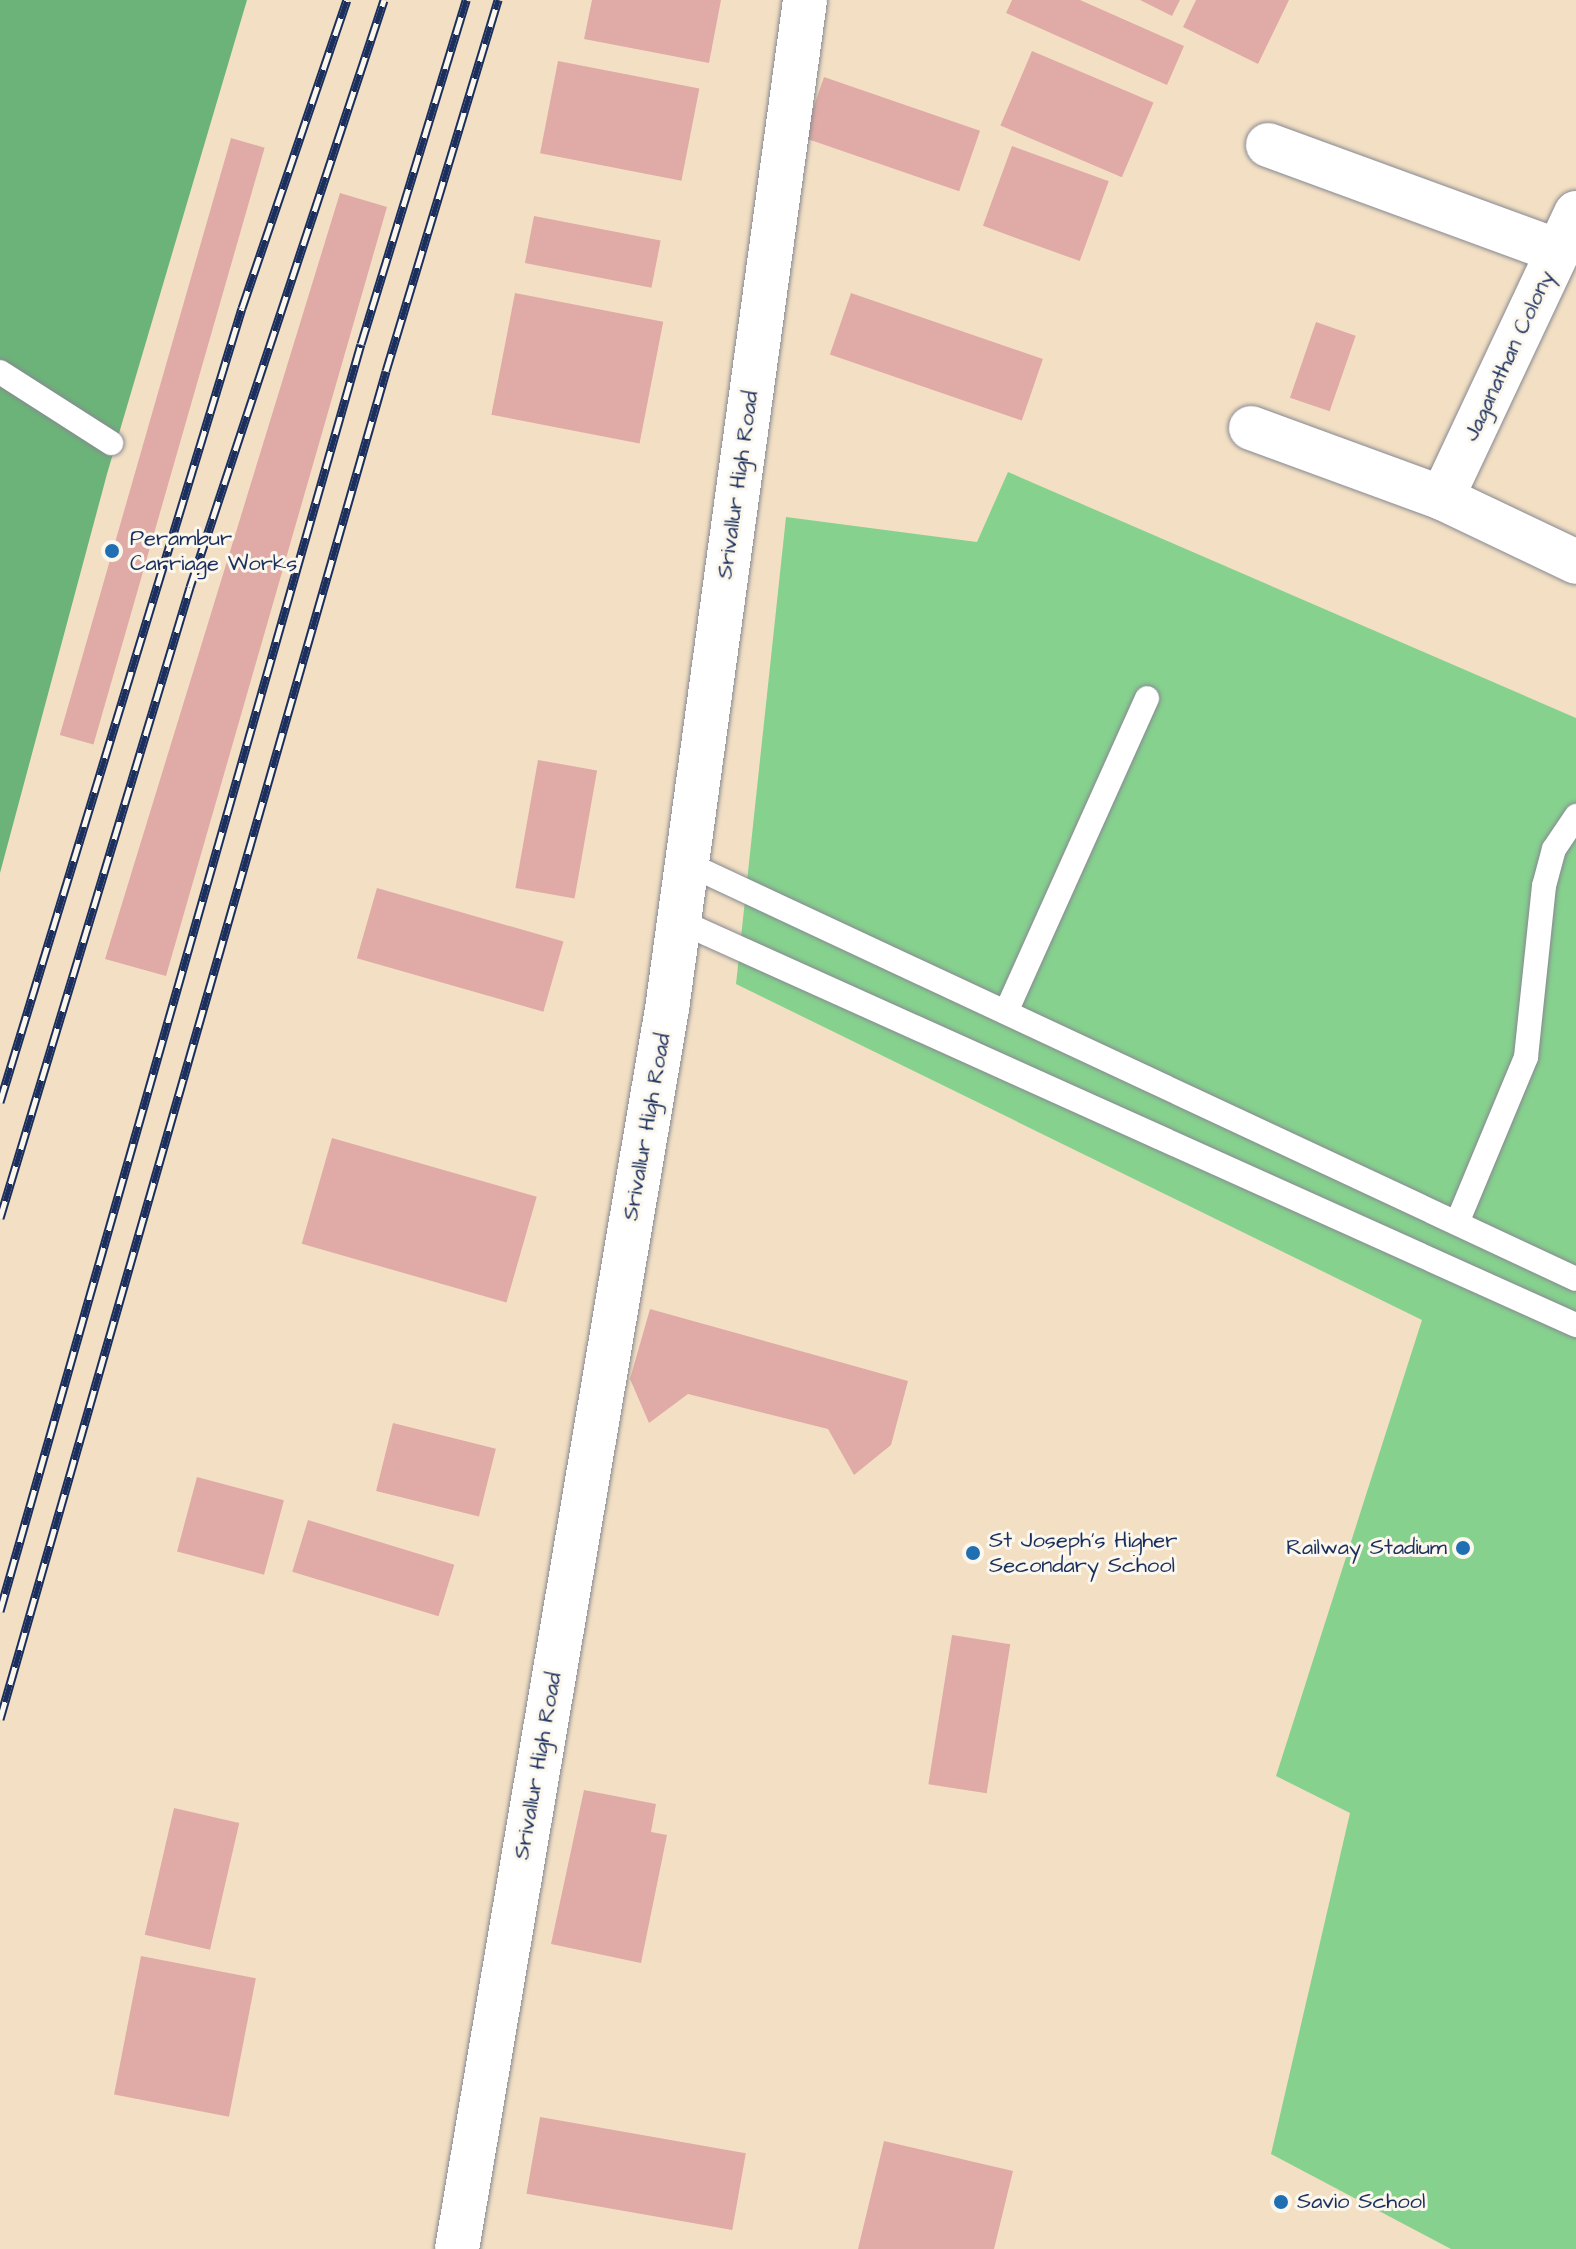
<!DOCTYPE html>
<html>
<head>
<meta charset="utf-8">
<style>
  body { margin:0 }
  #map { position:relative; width:1576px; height:2249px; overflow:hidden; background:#f3e0c4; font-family:"Architects Daughter",sans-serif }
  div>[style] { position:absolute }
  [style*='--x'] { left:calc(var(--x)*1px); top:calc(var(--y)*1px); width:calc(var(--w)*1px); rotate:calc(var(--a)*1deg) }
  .green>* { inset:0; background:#86d18e }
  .forest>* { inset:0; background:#6cb379 }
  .building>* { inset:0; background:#e0aba6; transform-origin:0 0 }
  .roads { filter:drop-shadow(0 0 2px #878891) drop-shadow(0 0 2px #878891) }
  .lane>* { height:24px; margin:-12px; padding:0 12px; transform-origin:12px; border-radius:12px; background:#fff }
  .street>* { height:44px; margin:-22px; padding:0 22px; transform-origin:22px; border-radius:22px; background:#fff }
  .secondary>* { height:44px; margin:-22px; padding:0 22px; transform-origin:22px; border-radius:22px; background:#fff }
  .rail>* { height:9px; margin-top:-4.5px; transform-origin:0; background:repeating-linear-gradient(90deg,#fbf7ec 0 18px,#1b2f5e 0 36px); box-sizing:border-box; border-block:2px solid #1b2f5e }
  .dots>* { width:22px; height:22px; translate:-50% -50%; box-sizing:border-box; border:4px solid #fbf7ec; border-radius:50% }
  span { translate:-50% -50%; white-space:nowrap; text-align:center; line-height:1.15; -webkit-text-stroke:6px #fbf7ec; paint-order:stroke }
  .street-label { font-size:22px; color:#1b2f5e }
  .poi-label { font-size:22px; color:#1b2f5e }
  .left { translate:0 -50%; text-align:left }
  .right { translate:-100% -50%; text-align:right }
</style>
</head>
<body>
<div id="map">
  <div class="green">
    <i style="clip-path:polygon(1008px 472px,1576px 718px,1576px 2249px,1451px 2249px,1271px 2154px,1350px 1813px,1276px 1776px,1422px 1320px,736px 984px,786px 517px,977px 542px)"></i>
  </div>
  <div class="forest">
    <i style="clip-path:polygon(0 0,247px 0,107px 474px,0 873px)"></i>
  </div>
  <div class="building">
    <i style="clip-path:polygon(592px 0,721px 0,709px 63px,584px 39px)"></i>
    <i style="clip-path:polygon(1012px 0,1080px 0,1184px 46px,1167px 85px,1006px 13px)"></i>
    <i style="clip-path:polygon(1140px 0,1180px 0,1172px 16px)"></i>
    <i style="clip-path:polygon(1196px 0,1289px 0,1258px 64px,1183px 27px)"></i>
    <i style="left:1032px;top:51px;width:132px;height:81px;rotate:23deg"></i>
    <i style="left:558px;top:61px;width:144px;height:94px;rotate:11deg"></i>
    <i style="left:824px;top:77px;width:165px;height:64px;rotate:19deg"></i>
    <i style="left:231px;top:138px;width:35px;height:621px;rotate:16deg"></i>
    <i style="left:1012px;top:146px;width:103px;height:85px;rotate:20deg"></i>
    <i style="clip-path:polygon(340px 193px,387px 207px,166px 976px,105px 959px)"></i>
    <i style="left:534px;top:216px;width:129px;height:48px;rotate:11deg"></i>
    <i style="left:515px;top:293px;width:151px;height:124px;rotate:11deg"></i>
    <i style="left:851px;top:293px;width:203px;height:65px;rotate:19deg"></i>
    <i style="left:1316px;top:322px;width:42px;height:80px;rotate:19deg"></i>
    <i style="left:538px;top:760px;width:60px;height:130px;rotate:10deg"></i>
    <i style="left:377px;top:888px;width:194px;height:73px;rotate:16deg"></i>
    <i style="left:332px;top:1138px;width:213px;height:110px;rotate:16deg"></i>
    <i style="clip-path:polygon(650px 1309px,908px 1381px,891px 1445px,854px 1475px,828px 1429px,688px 1394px,649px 1423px,630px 1379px)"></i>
    <i style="left:393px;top:1423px;width:106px;height:70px;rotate:14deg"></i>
    <i style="left:197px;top:1477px;width:90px;height:77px;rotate:15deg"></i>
    <i style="left:308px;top:1520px;width:153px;height:54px;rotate:17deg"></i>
    <i style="left:952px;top:1635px;width:59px;height:151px;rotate:9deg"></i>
    <i style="clip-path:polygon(584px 1790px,656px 1804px,651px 1832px,667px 1835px,641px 1963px,551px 1944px)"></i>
    <i style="left:174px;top:1808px;width:67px;height:130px;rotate:13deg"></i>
    <i style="left:141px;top:1956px;width:117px;height:141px;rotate:11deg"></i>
    <i style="left:540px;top:2117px;width:209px;height:78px;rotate:10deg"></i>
    <i style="clip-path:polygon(884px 2141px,1013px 2171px,994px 2249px,858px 2249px)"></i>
  </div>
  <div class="roads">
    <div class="lane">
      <i style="--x:0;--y:372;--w:132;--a:32.6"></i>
      <i style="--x:686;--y:863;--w:982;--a:25.05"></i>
      <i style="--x:679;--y:921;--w:984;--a:24.25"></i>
      <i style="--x:1006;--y:1012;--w:344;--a:-65.8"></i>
      <i style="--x:1457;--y:1223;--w:180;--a:-67.4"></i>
      <i style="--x:1526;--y:1057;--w:172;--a:-84"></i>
      <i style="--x:1544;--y:886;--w:38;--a:-75"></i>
      <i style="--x:1554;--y:849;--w:40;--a:-56"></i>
    </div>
    <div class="street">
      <i style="--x:1268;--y:145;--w:309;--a:20.1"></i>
      <i style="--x:1251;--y:428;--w:203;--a:20.1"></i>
      <i style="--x:1442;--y:498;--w:148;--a:25.5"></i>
      <i style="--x:1442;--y:498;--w:315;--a:-64.8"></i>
    </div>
    <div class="secondary">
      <i style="--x:457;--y:2249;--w:1258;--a:-80.39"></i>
      <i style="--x:667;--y:1009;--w:1018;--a:-82.21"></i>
    </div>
  </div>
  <div class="rail">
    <i style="--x:0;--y:1102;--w:830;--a:-73.05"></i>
    <i style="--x:242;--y:308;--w:325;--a:-71.2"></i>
    <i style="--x:0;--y:1218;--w:659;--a:-73.24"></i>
    <i style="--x:190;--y:587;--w:618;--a:-71.71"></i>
    <i style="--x:0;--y:1611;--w:1317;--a:-74.1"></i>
    <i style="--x:361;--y:344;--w:360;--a:-73"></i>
    <i style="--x:0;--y:1719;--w:1402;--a:-74.02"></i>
    <i style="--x:386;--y:371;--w:388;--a:-73.2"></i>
  </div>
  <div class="dots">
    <i style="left:112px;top:551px;background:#1f6fb2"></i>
    <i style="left:1463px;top:1548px;background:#1f6fb2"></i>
    <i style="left:973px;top:1553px;background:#1f6fb2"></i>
    <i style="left:1281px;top:2202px;background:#1f6fb2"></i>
  </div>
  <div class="street-label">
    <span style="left:1509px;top:356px;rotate:-65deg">Jaganathan Colony</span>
    <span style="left:738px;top:485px;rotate:-82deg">Srivallur High Road</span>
    <span style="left:647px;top:1127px;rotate:-80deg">Srivallur High Road</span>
    <span style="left:538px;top:1766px;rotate:-80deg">Srivallur High Road</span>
  </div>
  <div class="poi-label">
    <span class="left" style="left:130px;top:551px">Perambur<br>Carriage Works</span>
    <span class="left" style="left:989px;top:1553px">St Joseph's Higher<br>Secondary School</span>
    <span class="right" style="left:1447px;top:1548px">Railway Stadium</span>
    <span class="left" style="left:1297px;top:2202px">Savio School</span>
  </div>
</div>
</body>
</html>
